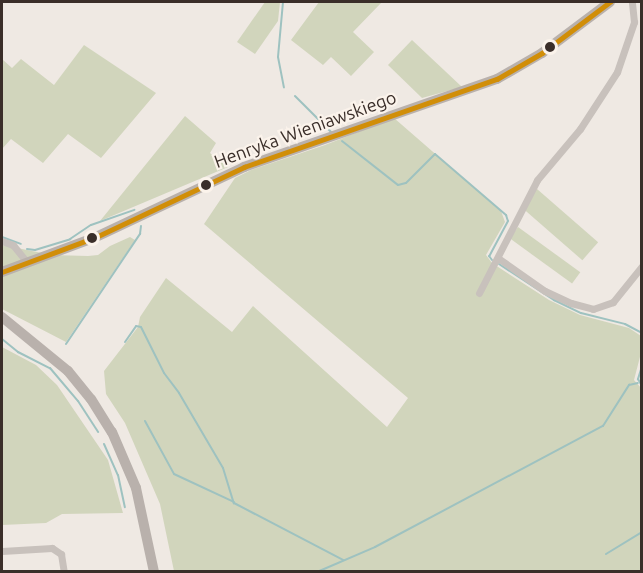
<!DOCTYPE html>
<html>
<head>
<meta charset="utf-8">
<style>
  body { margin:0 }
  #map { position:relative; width:643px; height:573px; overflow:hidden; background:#efe9e3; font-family:Ubuntu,sans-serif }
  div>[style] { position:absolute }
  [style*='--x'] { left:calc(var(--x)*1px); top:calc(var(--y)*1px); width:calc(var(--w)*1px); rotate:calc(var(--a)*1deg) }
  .green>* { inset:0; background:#d1d5bc; transform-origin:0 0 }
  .stream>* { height:2px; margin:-1px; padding:0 1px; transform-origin:1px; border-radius:1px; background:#9ec2c0 }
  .street>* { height:7px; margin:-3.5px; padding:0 3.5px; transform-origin:3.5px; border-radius:3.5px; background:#c8c1bc }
  .secondary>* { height:10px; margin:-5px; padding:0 5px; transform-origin:5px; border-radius:5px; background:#b9b1ac }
  .bus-1>* { height:4.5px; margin:-2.25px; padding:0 2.25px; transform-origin:2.25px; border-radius:2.25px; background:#d18e08 }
  .dots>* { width:16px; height:16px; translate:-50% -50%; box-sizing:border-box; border:3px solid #fbf3eb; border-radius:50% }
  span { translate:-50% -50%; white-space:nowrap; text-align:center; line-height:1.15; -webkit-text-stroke:4.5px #fbf3eb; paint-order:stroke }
  .street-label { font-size:18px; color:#3a2e29 }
  .frame { position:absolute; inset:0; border:3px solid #3a2e29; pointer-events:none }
</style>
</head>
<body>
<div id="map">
  <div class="green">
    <i style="clip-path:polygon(265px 2px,280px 2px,278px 21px,255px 54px,237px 42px)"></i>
    <i style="clip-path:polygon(319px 2px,382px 2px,353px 32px,374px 52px,351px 76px,331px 57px,323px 65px,291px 40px)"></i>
    <i style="clip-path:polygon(412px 40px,462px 87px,422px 98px,388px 65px)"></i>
    <i style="clip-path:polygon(84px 45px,156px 93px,101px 158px,68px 134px,43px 163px,11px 139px,2px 149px,2px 59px,12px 68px,21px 59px,54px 85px)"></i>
    <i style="clip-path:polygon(185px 116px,216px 143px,210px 153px,228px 167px,100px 221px)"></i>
    <i style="clip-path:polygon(394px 118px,501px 211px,505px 222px,486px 255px,492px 263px,549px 300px,580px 315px,629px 328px,641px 336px,641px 353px,634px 380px,642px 389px,641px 571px,174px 571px,160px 504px,125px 423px,106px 394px,104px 371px,138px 327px,140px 317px,166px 278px,232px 332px,253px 306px,387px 427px,408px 398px,204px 224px,235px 178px,251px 170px,325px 145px)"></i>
    <i style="left:537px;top:189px;width:81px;height:24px;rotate:41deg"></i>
    <i style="left:518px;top:227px;width:77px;height:14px;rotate:36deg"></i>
    <i style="clip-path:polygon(130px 237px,135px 240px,66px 342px,2px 309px,2px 245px,52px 255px,88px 256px,98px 255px,110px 246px)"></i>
    <i style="clip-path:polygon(2px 347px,36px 365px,57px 385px,108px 460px,123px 513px,62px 514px,46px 523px,2px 525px)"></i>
  </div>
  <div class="stream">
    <i style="--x:283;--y:2;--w:55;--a:95.2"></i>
    <i style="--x:278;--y:57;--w:31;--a:79"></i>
    <i style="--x:295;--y:96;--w:51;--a:45"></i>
    <i style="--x:342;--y:141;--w:71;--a:38.2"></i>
    <i style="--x:398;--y:185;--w:8;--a:-14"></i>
    <i style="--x:406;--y:183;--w:41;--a:-45"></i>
    <i style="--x:435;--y:154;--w:94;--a:40.7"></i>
    <i style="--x:506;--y:215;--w:6;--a:72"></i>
    <i style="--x:508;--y:221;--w:40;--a:118"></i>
    <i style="--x:489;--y:256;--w:5;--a:53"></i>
    <i style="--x:2;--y:237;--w:20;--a:20"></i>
    <i style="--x:27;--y:249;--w:8;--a:7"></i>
    <i style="--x:35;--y:250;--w:37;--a:-17"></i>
    <i style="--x:70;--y:239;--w:25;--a:-34"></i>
    <i style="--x:91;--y:225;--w:46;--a:-19.2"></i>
    <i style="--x:499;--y:264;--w:66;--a:33.2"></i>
    <i style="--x:554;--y:300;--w:30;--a:26"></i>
    <i style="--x:581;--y:313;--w:45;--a:14"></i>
    <i style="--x:625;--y:324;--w:19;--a:28"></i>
    <i style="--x:2;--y:339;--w:21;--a:39"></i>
    <i style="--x:18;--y:352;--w:36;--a:27"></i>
    <i style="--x:50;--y:368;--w:43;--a:49.7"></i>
    <i style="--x:78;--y:401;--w:37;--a:57"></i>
    <i style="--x:125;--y:342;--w:19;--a:-55"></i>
    <i style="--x:136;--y:326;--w:5;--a:11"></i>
    <i style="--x:141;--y:327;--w:51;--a:63.4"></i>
    <i style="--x:164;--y:373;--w:25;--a:53"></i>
    <i style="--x:179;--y:393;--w:87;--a:59.6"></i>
    <i style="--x:223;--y:468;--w:37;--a:73"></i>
    <i style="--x:234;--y:503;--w:123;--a:27.6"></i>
    <i style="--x:66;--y:344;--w:133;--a:-56.1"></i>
    <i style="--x:140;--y:234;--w:8;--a:-83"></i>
    <i style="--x:642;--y:366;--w:14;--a:107"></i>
    <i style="--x:638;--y:379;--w:8;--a:60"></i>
    <i style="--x:145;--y:421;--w:60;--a:61.3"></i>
    <i style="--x:174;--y:474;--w:66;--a:25"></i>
    <i style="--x:104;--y:444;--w:34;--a:66"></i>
    <i style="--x:118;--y:475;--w:33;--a:78"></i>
    <i style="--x:606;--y:554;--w:42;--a:-31.4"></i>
    <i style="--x:317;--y:572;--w:63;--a:-23.3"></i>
    <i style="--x:375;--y:547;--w:258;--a:-28"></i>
    <i style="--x:603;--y:426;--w:49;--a:-57.6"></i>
    <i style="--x:629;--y:385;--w:9;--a:-13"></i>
  </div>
  <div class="street">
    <i style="--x:2;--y:241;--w:12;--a:20"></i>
    <i style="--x:13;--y:245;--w:21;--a:51"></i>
    <i style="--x:498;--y:258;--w:57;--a:35.1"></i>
    <i style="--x:545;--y:291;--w:29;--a:25"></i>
    <i style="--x:571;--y:303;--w:23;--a:15"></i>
    <i style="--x:593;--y:309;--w:21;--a:-19"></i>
    <i style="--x:613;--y:302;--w:46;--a:-51.1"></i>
    <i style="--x:479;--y:293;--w:127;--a:-62.8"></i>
    <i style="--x:537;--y:180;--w:67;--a:-49.9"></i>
    <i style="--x:580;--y:129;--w:68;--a:-57"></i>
    <i style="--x:617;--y:72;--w:53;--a:-71.2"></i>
    <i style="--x:634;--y:22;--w:20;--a:-96"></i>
    <i style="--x:2;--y:551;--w:50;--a:-3.4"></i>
    <i style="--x:52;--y:548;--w:11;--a:34"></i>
    <i style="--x:61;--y:554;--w:18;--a:81"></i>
  </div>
  <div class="secondary">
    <i style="--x:2;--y:272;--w:100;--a:-20.4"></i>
    <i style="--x:96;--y:237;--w:164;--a:-25.3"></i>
    <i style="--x:244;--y:167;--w:268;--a:-19.2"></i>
    <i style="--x:497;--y:79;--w:52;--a:-30"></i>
    <i style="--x:542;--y:53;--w:85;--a:-36.9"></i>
    <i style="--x:2;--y:317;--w:85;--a:39.3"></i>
    <i style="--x:68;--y:371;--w:36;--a:51"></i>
    <i style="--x:91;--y:399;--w:39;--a:58"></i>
    <i style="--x:112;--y:432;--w:61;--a:66.8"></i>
    <i style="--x:136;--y:488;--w:86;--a:77.9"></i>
  </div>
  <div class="bus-1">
    <i style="--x:2;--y:272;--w:100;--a:-20.4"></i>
    <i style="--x:96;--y:237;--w:164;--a:-25.3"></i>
    <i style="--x:244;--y:167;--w:268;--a:-19.2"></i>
    <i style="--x:497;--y:79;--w:52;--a:-30"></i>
    <i style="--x:542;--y:53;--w:85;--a:-36.9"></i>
  </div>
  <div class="dots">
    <i style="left:550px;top:47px;background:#3a2e29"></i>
    <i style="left:206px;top:185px;background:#3a2e29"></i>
    <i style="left:92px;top:238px;background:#3a2e29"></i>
  </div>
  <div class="street-label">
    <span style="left:305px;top:129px;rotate:-20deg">Henryka Wieniawskiego</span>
  </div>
  <div class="frame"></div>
</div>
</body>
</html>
